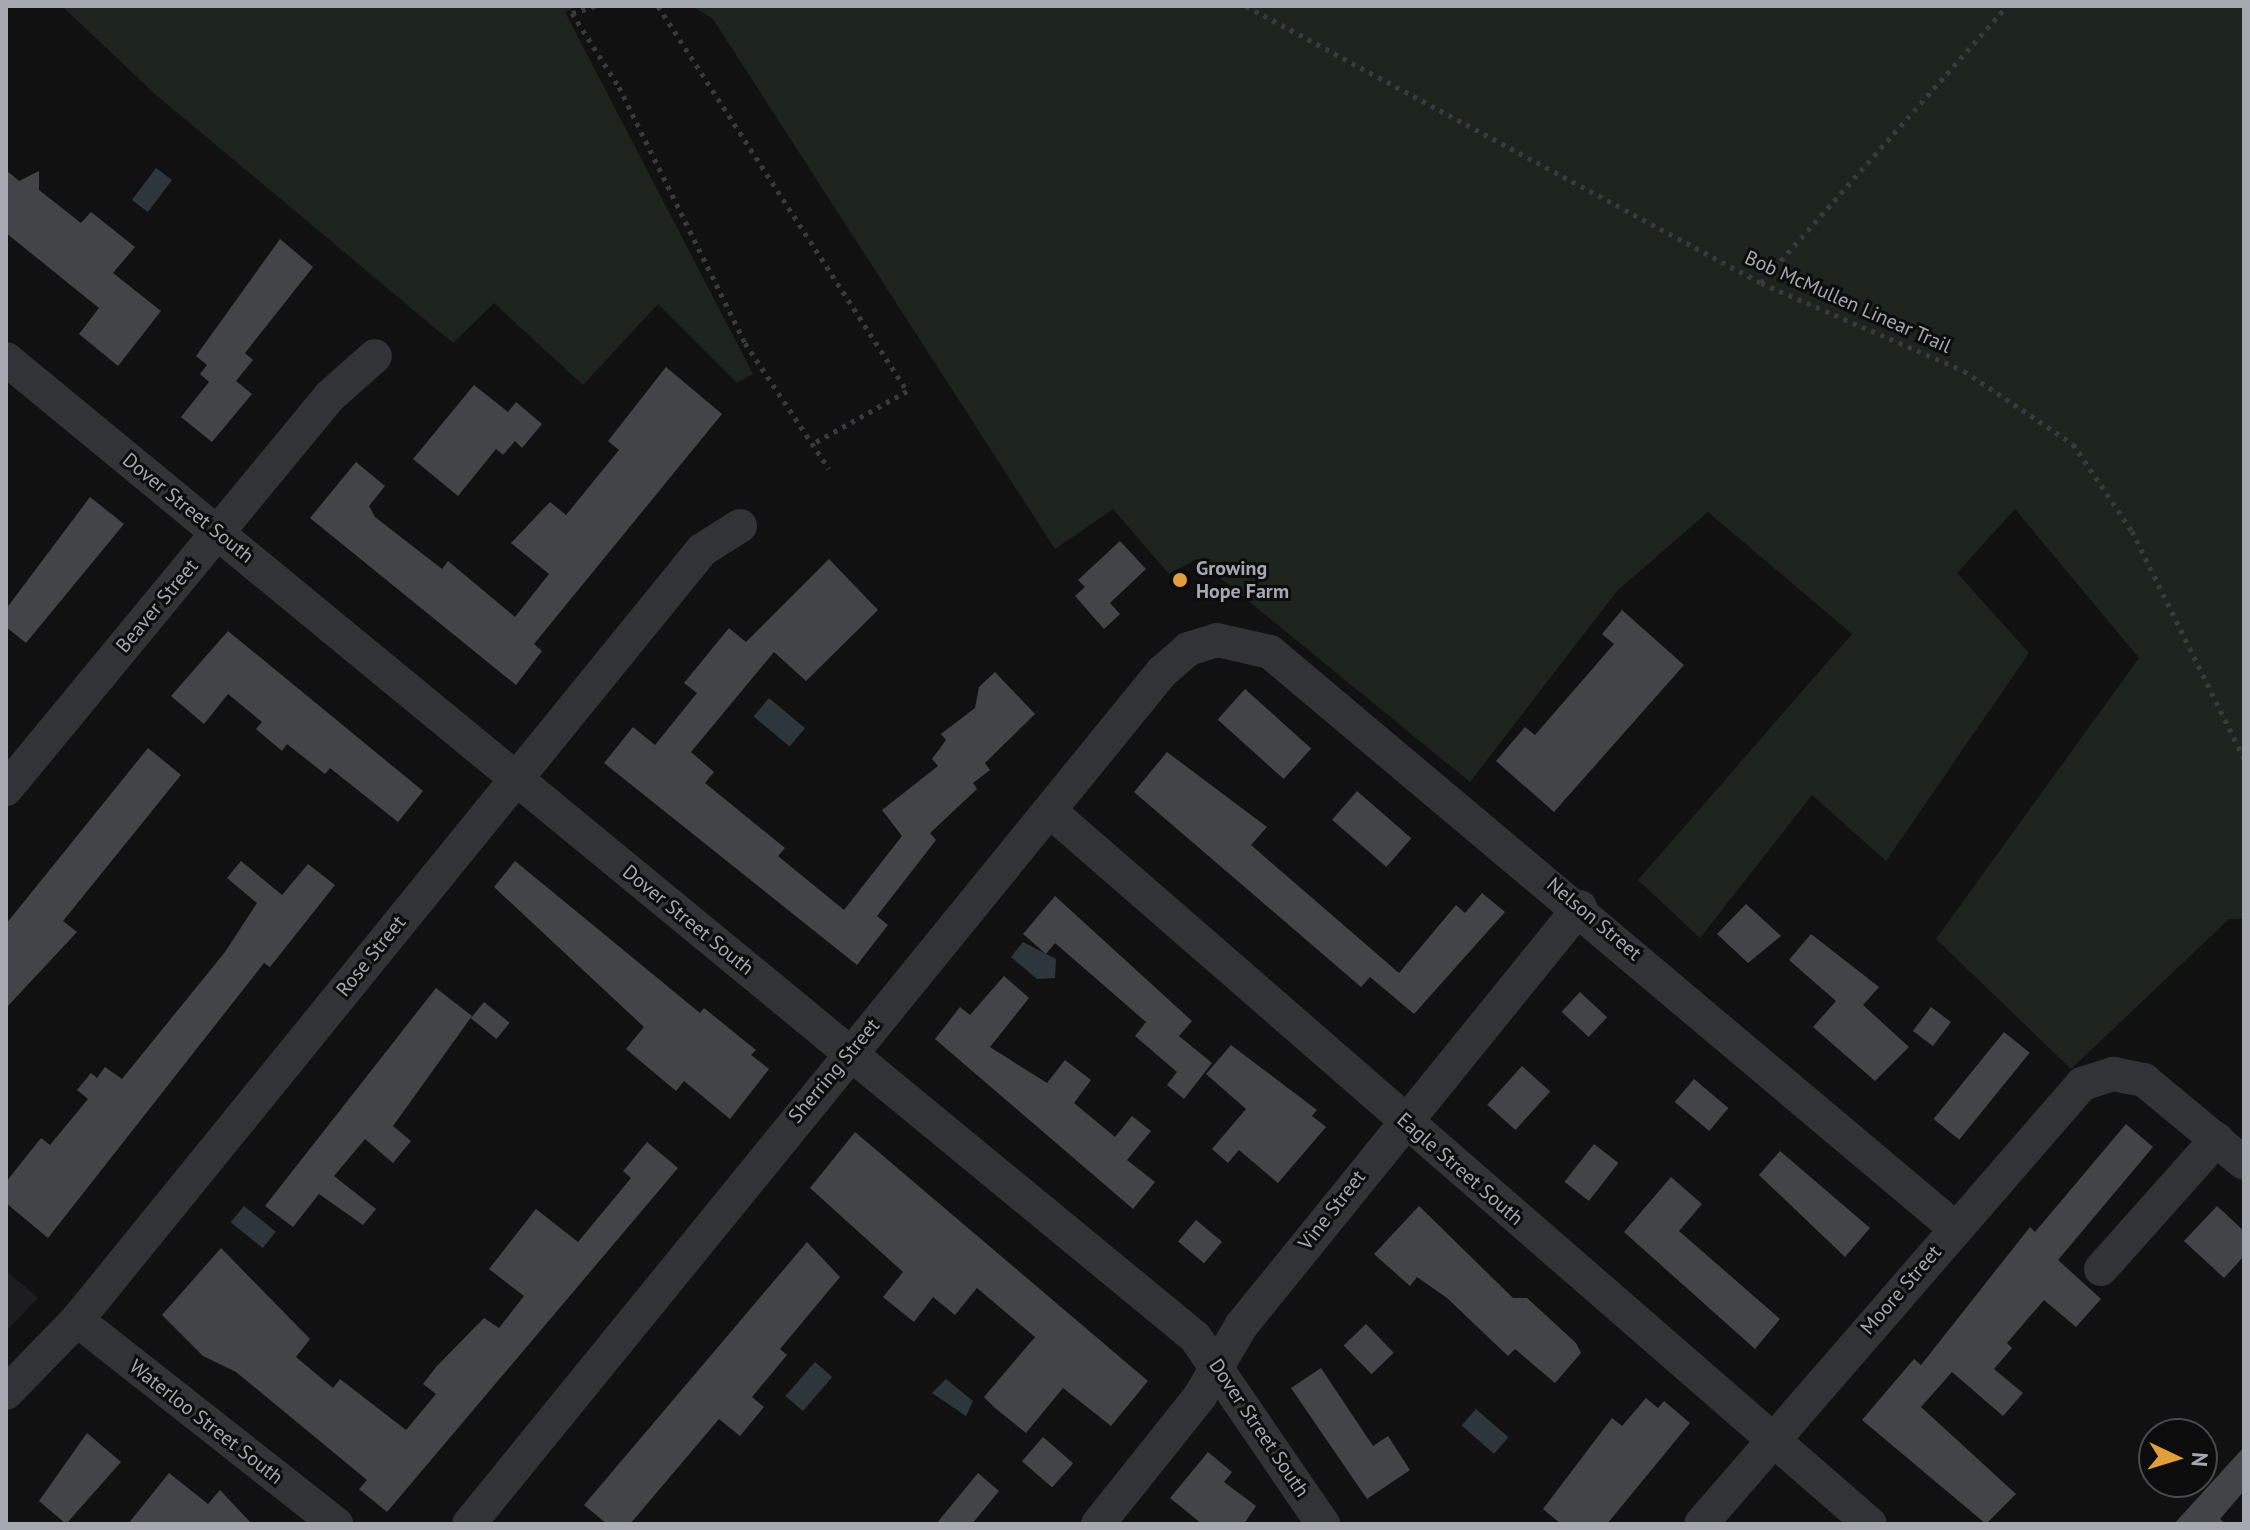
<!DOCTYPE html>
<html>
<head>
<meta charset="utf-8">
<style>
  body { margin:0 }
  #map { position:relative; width:2250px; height:1530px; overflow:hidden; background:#111112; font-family:"PT Sans",sans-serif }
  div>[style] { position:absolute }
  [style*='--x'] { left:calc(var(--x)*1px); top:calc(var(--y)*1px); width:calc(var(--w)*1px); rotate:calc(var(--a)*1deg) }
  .built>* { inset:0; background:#1d1d1f }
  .green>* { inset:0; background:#1d241e }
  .water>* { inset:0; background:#2d363b; transform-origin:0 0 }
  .building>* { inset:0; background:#424447; transform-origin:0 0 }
  .path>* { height:5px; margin-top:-2.5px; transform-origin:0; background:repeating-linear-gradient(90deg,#383a3d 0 4px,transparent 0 10px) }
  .minor>* { height:34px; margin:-17px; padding:0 17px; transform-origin:17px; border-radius:17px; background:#323337 }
  .dots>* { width:22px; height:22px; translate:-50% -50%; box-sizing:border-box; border:4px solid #0c0c0d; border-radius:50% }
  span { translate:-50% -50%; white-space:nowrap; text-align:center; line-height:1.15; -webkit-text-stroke:6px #0c0c0d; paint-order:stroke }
  .street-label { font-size:20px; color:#a3a8b1 }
  .poi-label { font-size:20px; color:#a3a8b1; font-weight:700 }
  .left { translate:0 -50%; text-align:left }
  .frame { position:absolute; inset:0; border:8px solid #a3a8b1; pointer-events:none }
  .north { position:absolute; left:2138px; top:1418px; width:80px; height:80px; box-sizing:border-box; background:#0c0c0d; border:2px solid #484a4f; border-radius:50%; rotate:94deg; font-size:22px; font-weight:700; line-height:32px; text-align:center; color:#a3a8b1 }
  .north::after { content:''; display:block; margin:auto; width:28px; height:36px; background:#e19e3a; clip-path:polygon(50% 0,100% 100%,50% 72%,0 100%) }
</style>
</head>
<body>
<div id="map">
  <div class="built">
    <i style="clip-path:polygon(6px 1271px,38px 1298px,6px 1331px)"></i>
  </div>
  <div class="green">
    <i style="clip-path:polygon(62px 6px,579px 6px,565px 12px,753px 374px,737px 383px,658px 304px,583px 385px,494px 303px,453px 343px,156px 95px)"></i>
    <i style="clip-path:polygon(692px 6px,2244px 6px,2244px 919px,2229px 919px,2071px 1069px,1936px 939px,2139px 658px,2015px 509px,1957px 573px,2029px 653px,1886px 861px,1812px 795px,1700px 938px,1638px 880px,1852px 634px,1708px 512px,1617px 591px,1470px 782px,1197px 559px,1169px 574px,1113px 509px,1055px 549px,713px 19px)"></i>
  </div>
  <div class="water">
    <i style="left:156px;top:168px;width:20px;height:40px;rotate:37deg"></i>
    <i style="left:769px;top:698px;width:47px;height:24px;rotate:40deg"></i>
    <i style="clip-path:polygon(1023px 942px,1056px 959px,1055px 978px,1037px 979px,1011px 957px)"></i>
    <i style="left:244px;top:1206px;width:41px;height:21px;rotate:39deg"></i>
    <i style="left:815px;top:1362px;width:23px;height:45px;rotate:41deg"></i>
    <i style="clip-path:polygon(946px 1379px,973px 1401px,966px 1416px,932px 1393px)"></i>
    <i style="left:1476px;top:1409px;width:43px;height:22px;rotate:41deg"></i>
  </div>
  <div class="building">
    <i style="clip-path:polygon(6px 170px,19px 181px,39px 171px,39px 190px,81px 223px,91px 212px,135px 247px,113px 273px,161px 311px,118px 366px,79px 334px,99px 308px,6px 233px)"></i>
    <i style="clip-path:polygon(280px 239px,313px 267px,245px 353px,253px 360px,236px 381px,252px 394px,212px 442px,181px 417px,209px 382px,200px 374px,207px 365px,196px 356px)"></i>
    <i style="clip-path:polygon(666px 367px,722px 414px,534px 644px,542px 651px,516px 685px,310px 518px,356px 462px,385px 486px,369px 506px,375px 517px,442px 569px,448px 561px,515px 617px,549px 574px,511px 543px,550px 502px,566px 515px,619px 450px,608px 441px)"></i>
    <i style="clip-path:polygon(474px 385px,508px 412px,516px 402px,542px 424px,522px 448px,515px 441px,503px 455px,496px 449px,458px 496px,413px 459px)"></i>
    <i style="clip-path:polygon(90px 497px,124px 524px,26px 643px,6px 627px,6px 609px)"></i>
    <i style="clip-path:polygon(1120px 541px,1146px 569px,1110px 603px,1120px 614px,1104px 629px,1075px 596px,1085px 587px,1078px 580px)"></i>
    <i style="clip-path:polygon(829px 559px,878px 610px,806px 681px,774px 652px,691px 752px,714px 772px,705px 783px,785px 848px,778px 856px,844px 910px,902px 836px,882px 810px,938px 766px,932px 759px,946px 740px,941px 734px,975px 708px,979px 687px,995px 672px,1035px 714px,985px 763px,990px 770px,973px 783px,977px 789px,930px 833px,936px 840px,877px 916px,888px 925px,857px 965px,604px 763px,633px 727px,655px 745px,697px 693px,684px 683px,729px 628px,746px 642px)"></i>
    <i style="clip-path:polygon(1622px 610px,1684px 665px,1554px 812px,1496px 761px,1525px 727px,1535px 735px,1614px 644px,1602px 634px)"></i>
    <i style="clip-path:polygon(228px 631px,423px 791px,398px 822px,330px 768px,325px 774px,287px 744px,282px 751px,256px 729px,262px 722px,228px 694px,204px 724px,171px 696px)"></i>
    <i style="left:1245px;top:689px;width:89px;height:41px;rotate:42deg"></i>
    <i style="clip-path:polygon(148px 748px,181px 775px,63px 921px,77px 932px,6px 1008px,6px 924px)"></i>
    <i style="clip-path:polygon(1167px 752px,1267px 827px,1251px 845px,1399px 973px,1456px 905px,1465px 913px,1482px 893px,1505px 912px,1414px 1014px,1370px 977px,1361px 987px,1134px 792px)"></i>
    <i style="left:1357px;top:791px;width:72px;height:38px;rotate:41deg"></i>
    <i style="clip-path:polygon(241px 861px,282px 895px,308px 864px,335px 885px,270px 967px,264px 963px,48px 1238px,6px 1203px,6px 1182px,41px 1138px,50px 1145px,88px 1099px,77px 1090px,91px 1073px,97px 1078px,105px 1067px,122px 1079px,225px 952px,257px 903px,227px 878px)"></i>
    <i style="clip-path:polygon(515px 861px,700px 1013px,704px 1008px,756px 1050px,751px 1055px,769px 1069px,730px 1119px,684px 1081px,676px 1091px,626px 1049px,644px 1027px,494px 887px)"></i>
    <i style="clip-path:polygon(1055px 896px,1192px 1021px,1179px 1036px,1212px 1063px,1184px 1099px,1167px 1085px,1177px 1072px,1135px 1036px,1146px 1022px,1055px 943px,1046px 954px,1023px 934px)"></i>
    <i style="clip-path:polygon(1746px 904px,1781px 936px,1748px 963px,1717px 934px)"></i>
    <i style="clip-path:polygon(1811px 934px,1879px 987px,1863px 1005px,1909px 1047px,1875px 1081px,1813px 1027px,1836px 1001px,1789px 960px)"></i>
    <i style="clip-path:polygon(1004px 976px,1029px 998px,990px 1047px,1047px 1083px,1065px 1060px,1091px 1080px,1074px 1103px,1115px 1137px,1132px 1116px,1151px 1131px,1127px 1160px,1155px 1182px,1133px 1209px,935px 1039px,960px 1007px,970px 1015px)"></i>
    <i style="clip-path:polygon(436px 988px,472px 1016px,393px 1126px,411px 1141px,393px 1163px,365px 1139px,334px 1176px,376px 1209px,363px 1225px,319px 1194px,293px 1227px,265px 1206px)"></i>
    <i style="left:1580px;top:992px;width:37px;height:27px;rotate:43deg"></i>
    <i style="left:484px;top:1002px;width:33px;height:21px;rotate:39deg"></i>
    <i style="left:1931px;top:1007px;width:25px;height:30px;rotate:37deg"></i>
    <i style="left:2004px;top:1032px;width:33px;height:112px;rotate:39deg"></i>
    <i style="clip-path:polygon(1231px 1045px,1317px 1110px,1312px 1116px,1326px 1127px,1278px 1183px,1239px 1150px,1228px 1163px,1212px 1149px,1246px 1109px,1206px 1074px)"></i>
    <i style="left:1522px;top:1066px;width:38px;height:52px;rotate:42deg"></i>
    <i style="left:1694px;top:1079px;width:45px;height:30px;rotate:40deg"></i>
    <i style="clip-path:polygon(2126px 1124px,2153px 1147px,2058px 1260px,2101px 1299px,2076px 1327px,2044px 1300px,2007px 1343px,2012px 1348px,1994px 1369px,2023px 1393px,2003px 1416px,1952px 1372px,1921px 1407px,2016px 1494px,1986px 1524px,1862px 1420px,1914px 1359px,1921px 1365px,2030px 1227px,2035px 1232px)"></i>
    <i style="clip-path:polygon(855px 1132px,1148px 1381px,1111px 1426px,1063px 1388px,1026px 1433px,995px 1408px,984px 1397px,1035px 1337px,977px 1288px,955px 1315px,933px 1297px,914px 1322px,883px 1297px,903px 1272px,810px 1188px)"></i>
    <i style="clip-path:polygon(647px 1142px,678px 1168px,387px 1512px,359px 1489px,367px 1480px,236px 1372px,203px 1356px,162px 1315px,221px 1248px,310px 1339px,296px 1357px,333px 1388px,340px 1379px,406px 1430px,436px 1394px,423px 1384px,436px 1367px,484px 1318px,499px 1328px,524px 1296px,489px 1269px,536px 1209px,578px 1242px,631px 1178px,623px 1171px)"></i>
    <i style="left:1594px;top:1144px;width:31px;height:48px;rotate:38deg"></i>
    <i style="clip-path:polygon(1780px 1151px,1870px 1228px,1845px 1257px,1759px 1175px)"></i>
    <i style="clip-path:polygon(1671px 1177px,1702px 1204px,1679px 1231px,1780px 1319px,1755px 1349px,1624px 1232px)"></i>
    <i style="clip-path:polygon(1419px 1206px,1513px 1298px,1527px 1298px,1576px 1343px,1581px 1353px,1555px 1383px,1515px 1349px,1508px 1356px,1447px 1298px,1417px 1277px,1410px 1286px,1374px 1254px)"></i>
    <i style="clip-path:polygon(2217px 1206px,2244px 1231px,2244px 1256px,2224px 1278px,2184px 1241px)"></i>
    <i style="left:1196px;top:1220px;width:34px;height:28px;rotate:40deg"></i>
    <i style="clip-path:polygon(807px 1242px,840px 1277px,780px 1349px,787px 1355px,752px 1397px,764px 1407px,740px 1436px,719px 1419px,630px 1524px,607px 1524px,584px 1505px)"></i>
    <i style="left:1366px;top:1324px;width:40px;height:31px;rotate:46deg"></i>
    <i style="clip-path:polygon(1321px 1368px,1373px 1446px,1388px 1436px,1410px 1470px,1367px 1499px,1291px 1388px)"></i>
    <i style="clip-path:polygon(1646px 1398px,1658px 1408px,1664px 1401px,1690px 1423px,1607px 1524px,1561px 1524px,1543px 1509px,1612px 1418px,1622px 1426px)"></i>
    <i style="clip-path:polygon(87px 1433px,121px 1462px,66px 1524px,39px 1501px)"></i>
    <i style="left:1043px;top:1437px;width:40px;height:32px;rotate:41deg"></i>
    <i style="clip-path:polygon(2244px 1447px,2244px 1491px,2220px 1519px,2226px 1524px,2174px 1524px)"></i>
    <i style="clip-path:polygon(1208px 1452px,1232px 1472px,1224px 1482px,1256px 1506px,1244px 1524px,1202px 1524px,1170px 1498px)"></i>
    <i style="clip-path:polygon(169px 1473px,208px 1504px,220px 1490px,252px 1524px,128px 1524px)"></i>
    <i style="clip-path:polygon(978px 1473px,999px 1491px,972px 1524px,936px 1524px)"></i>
  </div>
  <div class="path">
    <i style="--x:595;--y:6;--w:24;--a:163"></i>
    <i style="--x:572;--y:13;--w:88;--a:57.6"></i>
    <i style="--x:619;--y:87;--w:285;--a:63.8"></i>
    <i style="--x:745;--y:343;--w:151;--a:56.3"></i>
    <i style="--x:658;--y:6;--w:459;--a:57.1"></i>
    <i style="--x:907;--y:391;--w:107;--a:150.8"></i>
    <i style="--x:1246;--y:6;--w:585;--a:28.27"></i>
    <i style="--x:1761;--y:283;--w:221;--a:23.4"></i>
    <i style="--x:1964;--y:371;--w:131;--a:33.8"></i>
    <i style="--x:2073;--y:444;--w:105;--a:55.9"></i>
    <i style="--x:2132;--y:531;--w:254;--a:63.8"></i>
    <i style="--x:1761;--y:283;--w:370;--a:-48.4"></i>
  </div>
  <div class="minor">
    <i style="--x:6;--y:359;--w:1540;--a:39.44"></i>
    <i style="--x:1195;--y:1337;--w:227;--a:55.6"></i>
    <i style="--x:6;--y:789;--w:509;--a:-50.5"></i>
    <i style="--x:330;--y:396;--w:60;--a:-41.6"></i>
    <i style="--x:1051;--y:812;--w:1085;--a:41"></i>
    <i style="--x:2101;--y:1269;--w:174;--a:-48.3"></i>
    <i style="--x:77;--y:1320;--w:330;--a:38.2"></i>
    <i style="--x:6;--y:1393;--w:102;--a:-45.8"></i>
    <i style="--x:77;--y:1320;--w:992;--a:-50.93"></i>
    <i style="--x:702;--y:550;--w:45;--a:-32.3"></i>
    <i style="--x:469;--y:1524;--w:1098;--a:-50.88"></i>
    <i style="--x:1162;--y:672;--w:35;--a:-41"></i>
    <i style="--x:1188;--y:649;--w:30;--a:-17"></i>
    <i style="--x:1217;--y:640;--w:54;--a:12.8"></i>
    <i style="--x:1270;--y:652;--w:895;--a:40.06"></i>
    <i style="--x:1098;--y:1524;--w:164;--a:-51.4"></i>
    <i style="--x:1200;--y:1396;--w:81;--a:-59.6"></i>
    <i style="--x:1241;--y:1326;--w:539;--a:-51.02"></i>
    <i style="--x:1701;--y:1524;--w:582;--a:-49.11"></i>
    <i style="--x:2082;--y:1084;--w:33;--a:-18"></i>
    <i style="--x:2113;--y:1074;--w:32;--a:11"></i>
    <i style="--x:2144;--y:1080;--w:130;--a:39.7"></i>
  </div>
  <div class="dots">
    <i style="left:1180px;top:580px;background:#e19e3a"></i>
  </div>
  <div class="street-label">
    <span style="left:1848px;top:302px;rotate:24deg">Bob McMullen Linear Trail</span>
    <span style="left:188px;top:508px;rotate:39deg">Dover Street South</span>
    <span style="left:157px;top:606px;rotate:-50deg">Beaver Street</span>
    <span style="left:1594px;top:919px;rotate:40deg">Nelson Street</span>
    <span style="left:688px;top:920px;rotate:39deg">Dover Street South</span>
    <span style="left:371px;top:956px;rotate:-51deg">Rose Street</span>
    <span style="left:834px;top:1071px;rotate:-50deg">Sherring Street</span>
    <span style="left:1460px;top:1169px;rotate:41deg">Eagle Street South</span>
    <span style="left:1332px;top:1210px;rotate:-52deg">Vine Street</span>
    <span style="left:1901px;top:1290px;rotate:-49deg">Moore Street</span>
    <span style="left:206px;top:1422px;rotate:38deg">Waterloo Street South</span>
    <span style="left:1259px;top:1428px;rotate:56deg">Dover Street South</span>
  </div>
  <div class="poi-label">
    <span class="left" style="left:1196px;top:580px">Growing<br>Hope Farm</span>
  </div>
  <div class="frame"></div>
  <div class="north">N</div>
</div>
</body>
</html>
